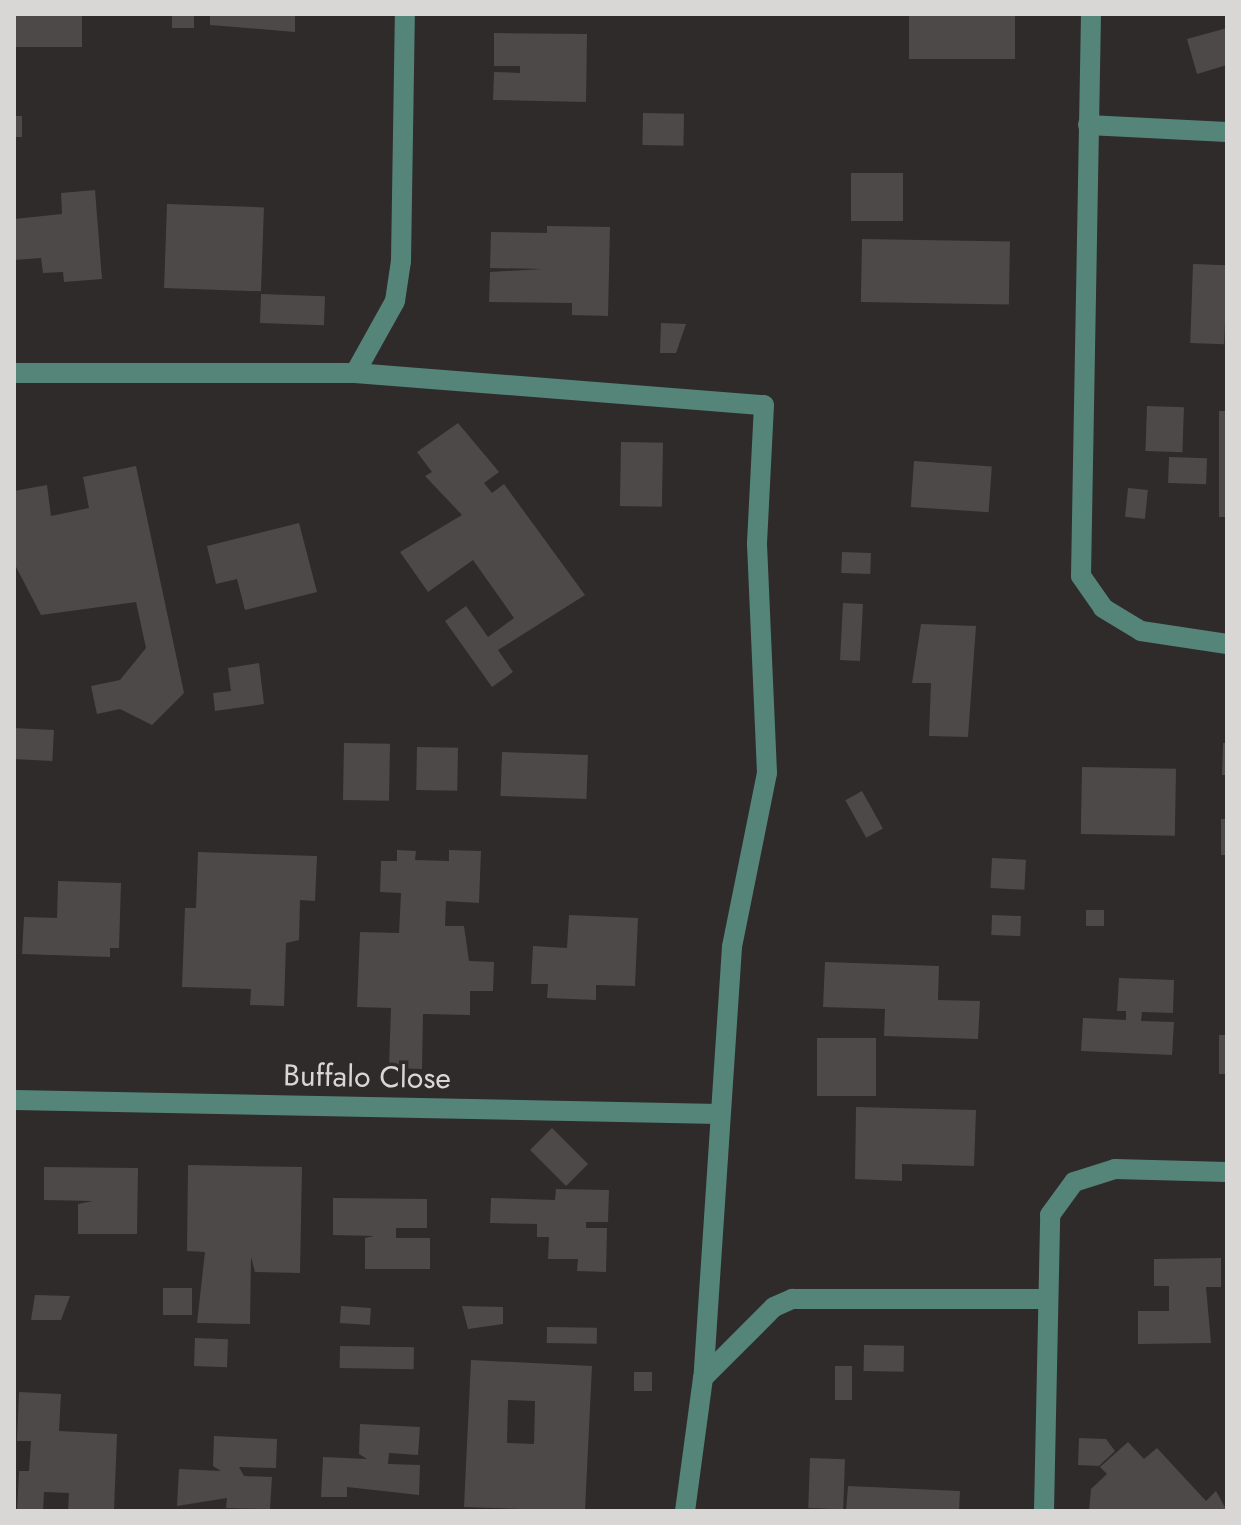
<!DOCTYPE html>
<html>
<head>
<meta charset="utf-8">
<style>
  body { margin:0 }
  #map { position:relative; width:1241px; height:1525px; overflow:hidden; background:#2f2b2b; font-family:Jost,sans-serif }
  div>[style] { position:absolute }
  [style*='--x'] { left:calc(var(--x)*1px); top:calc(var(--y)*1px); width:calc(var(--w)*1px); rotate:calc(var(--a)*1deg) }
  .building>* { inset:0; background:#4d4948; transform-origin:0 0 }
  .minor>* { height:20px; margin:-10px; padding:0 10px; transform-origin:10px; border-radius:10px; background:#558579 }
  span { translate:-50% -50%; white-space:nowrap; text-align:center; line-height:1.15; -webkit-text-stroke:7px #2f2b2b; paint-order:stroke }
  .street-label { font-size:30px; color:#d9d6d6 }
  .frame { position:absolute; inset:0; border:16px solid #d9d6d6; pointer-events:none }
</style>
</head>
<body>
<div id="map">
  <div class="building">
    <i style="left:14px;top:14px;width:68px;height:33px"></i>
    <i style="left:172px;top:14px;width:22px;height:14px"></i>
    <i style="clip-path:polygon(210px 14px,295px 14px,295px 32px,210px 25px)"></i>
    <i style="left:909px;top:14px;width:106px;height:45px"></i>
    <i style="clip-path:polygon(1227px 28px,1227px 65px,1197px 74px,1187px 39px)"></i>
    <i style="clip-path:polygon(494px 33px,587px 34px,586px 102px,493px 100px,494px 72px,520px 73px,520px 66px,494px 66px)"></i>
    <i style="left:643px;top:113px;width:41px;height:32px;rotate:1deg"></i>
    <i style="left:14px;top:116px;width:8px;height:21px"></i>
    <i style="left:851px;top:173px;width:52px;height:48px"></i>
    <i style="clip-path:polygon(95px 190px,102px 279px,64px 282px,63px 272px,43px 273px,41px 258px,14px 260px,14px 219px,62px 214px,61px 193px)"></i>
    <i style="left:167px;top:204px;width:97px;height:84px;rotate:2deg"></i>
    <i style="clip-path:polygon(547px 226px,610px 227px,608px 316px,572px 315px,572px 303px,489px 302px,490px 272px,543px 269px,490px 268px,491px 232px,547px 233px)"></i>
    <i style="left:862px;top:239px;width:148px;height:63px;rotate:1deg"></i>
    <i style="left:1193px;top:264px;width:34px;height:79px;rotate:2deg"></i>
    <i style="left:261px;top:294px;width:64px;height:29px;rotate:2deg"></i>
    <i style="clip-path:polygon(661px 323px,686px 324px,676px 353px,660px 353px)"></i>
    <i style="left:1147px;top:406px;width:37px;height:45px;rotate:2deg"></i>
    <i style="left:1219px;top:411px;width:8px;height:106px"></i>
    <i style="clip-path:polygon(458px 423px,499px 472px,484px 483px,492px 493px,504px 484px,585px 595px,498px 650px,513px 672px,492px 687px,445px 621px,466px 606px,488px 637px,514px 618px,473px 560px,428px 592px,400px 552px,462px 515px,425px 476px,432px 472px,417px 452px)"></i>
    <i style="left:621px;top:442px;width:42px;height:64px;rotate:1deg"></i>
    <i style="left:1169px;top:457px;width:38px;height:26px;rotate:2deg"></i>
    <i style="left:914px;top:461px;width:78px;height:46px;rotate:4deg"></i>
    <i style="clip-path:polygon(136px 466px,184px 693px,152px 725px,120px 709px,97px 714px,91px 686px,120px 680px,146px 648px,136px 602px,41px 615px,14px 563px,14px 491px,47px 485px,51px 516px,89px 508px,83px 477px)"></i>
    <i style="left:1128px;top:488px;width:20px;height:29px;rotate:6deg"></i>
    <i style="clip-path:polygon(299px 523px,317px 592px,245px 610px,237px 579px,216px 584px,207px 546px)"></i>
    <i style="left:842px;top:552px;width:29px;height:21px;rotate:2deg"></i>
    <i style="left:843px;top:603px;width:20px;height:57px;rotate:3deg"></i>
    <i style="clip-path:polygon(921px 624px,976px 626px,968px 737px,929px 736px,931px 683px,912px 683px)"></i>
    <i style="clip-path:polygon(259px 663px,264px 704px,215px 711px,213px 693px,231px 691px,228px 668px)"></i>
    <i style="left:14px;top:728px;width:40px;height:31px;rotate:3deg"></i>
    <i style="left:344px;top:743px;width:46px;height:57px;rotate:1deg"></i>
    <i style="clip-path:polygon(1223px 743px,1227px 743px,1227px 775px,1222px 775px)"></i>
    <i style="left:417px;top:747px;width:41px;height:43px;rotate:1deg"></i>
    <i style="left:502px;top:752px;width:86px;height:44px;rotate:2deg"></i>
    <i style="left:1082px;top:767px;width:94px;height:67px;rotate:1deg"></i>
    <i style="left:862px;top:791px;width:43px;height:19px;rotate:61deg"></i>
    <i style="left:1221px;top:819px;width:6px;height:36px"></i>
    <i style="clip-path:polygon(397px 850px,416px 851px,415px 860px,449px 861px,449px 850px,481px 851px,479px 903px,446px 901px,445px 926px,464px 926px,469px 961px,494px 962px,493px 991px,470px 991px,470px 1015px,423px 1014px,422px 1069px,389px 1068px,391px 1008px,357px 1007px,360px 932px,399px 933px,401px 893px,380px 892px,381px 861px,397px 861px)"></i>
    <i style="clip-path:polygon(198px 852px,317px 856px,315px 901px,300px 900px,299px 940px,286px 943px,284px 1006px,250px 1005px,251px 989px,182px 987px,185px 908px,196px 908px)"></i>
    <i style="left:992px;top:858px;width:34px;height:30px;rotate:3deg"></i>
    <i style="clip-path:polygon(58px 881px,121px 883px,119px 948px,110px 948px,110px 957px,22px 954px,24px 917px,57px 918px)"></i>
    <i style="left:1086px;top:910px;width:18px;height:16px"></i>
    <i style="clip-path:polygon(569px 915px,638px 918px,635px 986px,596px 985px,596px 1000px,547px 998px,548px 984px,531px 984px,533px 946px,567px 948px)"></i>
    <i style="left:992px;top:915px;width:29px;height:20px;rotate:2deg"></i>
    <i style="clip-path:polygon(825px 962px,939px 966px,938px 1000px,980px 1001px,978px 1039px,884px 1036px,885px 1009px,823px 1007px)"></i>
    <i style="clip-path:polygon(1119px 978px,1174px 980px,1173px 1013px,1142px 1012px,1141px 1021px,1174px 1022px,1172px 1055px,1081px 1051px,1083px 1018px,1126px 1020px,1126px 1011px,1117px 1011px)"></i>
    <i style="left:1219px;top:1035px;width:8px;height:39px"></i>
    <i style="left:817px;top:1038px;width:59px;height:58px"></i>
    <i style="clip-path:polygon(856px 1107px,976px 1110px,974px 1166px,902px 1164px,902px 1181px,855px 1179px)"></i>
    <i style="left:552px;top:1128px;width:51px;height:31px;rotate:45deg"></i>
    <i style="clip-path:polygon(188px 1165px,302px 1167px,300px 1273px,255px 1272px,251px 1257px,250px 1324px,197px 1323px,205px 1252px,187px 1251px)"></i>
    <i style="clip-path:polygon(44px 1167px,138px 1168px,137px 1234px,78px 1234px,78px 1204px,93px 1201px,44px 1200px)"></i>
    <i style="clip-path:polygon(556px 1189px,609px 1190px,608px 1222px,586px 1222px,586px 1228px,607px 1228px,606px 1272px,577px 1271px,578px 1259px,548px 1259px,549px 1237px,537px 1237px,537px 1224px,490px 1223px,491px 1198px,555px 1200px)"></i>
    <i style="clip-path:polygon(333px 1198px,427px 1199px,427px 1228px,396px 1228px,396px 1238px,430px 1238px,430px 1269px,365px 1269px,365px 1238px,374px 1236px,333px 1235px)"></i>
    <i style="clip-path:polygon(1221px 1258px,1221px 1287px,1206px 1287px,1211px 1343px,1138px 1344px,1138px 1311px,1169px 1311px,1169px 1286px,1154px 1286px,1154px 1259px)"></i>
    <i style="left:192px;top:1288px;width:27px;height:29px;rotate:90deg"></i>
    <i style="clip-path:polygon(35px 1295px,70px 1296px,61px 1320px,31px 1320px)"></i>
    <i style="left:341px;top:1306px;width:30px;height:17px;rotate:4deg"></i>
    <i style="clip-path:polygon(462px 1306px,503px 1307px,503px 1324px,468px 1329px)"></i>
    <i style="left:547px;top:1327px;width:50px;height:16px;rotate:1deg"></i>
    <i style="left:195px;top:1338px;width:33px;height:28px;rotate:2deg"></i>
    <i style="left:864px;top:1345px;width:40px;height:26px;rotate:1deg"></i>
    <i style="left:340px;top:1346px;width:74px;height:22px;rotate:1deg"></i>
    <i style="clip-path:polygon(evenodd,471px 1360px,592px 1366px,585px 1511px,464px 1507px,471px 1360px,508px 1400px,535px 1401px,534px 1444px,507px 1443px,508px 1400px)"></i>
    <i style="left:835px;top:1366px;width:17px;height:34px"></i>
    <i style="left:634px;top:1372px;width:18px;height:19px"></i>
    <i style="clip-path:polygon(19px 1392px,61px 1394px,59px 1431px,117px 1434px,114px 1511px,68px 1511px,69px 1493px,44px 1492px,43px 1511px,17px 1511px,19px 1471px,29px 1471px,31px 1441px,17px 1441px)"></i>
    <i style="clip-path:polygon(360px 1424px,420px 1427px,418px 1455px,389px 1453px,388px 1464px,420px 1465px,419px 1495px,347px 1487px,347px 1497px,321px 1497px,323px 1457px,367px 1459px,359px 1454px)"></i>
    <i style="clip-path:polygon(214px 1436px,277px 1439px,276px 1468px,239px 1467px,244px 1476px,272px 1477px,270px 1509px,226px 1508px,227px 1498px,177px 1506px,179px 1469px,221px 1471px,213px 1466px)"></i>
    <i style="clip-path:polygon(1079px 1438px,1106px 1439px,1115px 1451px,1099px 1466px,1078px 1465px)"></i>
    <i style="clip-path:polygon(1128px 1442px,1144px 1459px,1157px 1448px,1206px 1501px,1216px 1491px,1227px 1511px,1089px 1511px,1091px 1489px,1107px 1474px,1100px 1467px)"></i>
    <i style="left:810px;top:1458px;width:35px;height:50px;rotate:2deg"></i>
    <i style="clip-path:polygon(848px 1486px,960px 1491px,959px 1511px,846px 1511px)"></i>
  </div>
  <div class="minor">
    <i style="--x:1091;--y:14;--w:562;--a:91.02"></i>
    <i style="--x:1081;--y:576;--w:39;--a:55"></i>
    <i style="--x:1103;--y:608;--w:44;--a:31.2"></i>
    <i style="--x:1141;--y:631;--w:87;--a:8.6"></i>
    <i style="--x:1088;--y:125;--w:139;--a:2.9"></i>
    <i style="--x:14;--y:373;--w:341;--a:0"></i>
    <i style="--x:355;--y:373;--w:82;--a:-60.9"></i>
    <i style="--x:395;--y:301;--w:40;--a:-81.5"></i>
    <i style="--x:401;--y:261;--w:247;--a:-89.1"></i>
    <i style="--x:355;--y:373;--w:410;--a:4.5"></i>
    <i style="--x:764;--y:405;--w:139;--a:92.9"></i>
    <i style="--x:757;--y:544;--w:229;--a:87.5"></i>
    <i style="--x:767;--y:773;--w:177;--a:101.4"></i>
    <i style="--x:732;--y:947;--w:432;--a:93.8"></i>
    <i style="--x:703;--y:1378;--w:134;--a:97.7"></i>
    <i style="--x:14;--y:1100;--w:705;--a:1.14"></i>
    <i style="--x:703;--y:1378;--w:100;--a:-45"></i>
    <i style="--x:774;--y:1307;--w:20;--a:-24"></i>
    <i style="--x:792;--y:1299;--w:253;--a:0"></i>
    <i style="--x:1044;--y:1511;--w:296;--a:-88.8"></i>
    <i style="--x:1050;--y:1215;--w:41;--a:-54"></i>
    <i style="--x:1074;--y:1182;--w:43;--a:-17.6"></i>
    <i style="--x:1115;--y:1169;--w:112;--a:1.5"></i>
  </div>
  <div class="street-label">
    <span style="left:367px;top:1077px;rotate:1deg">Buffalo Close</span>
  </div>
  <div class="frame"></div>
</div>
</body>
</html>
